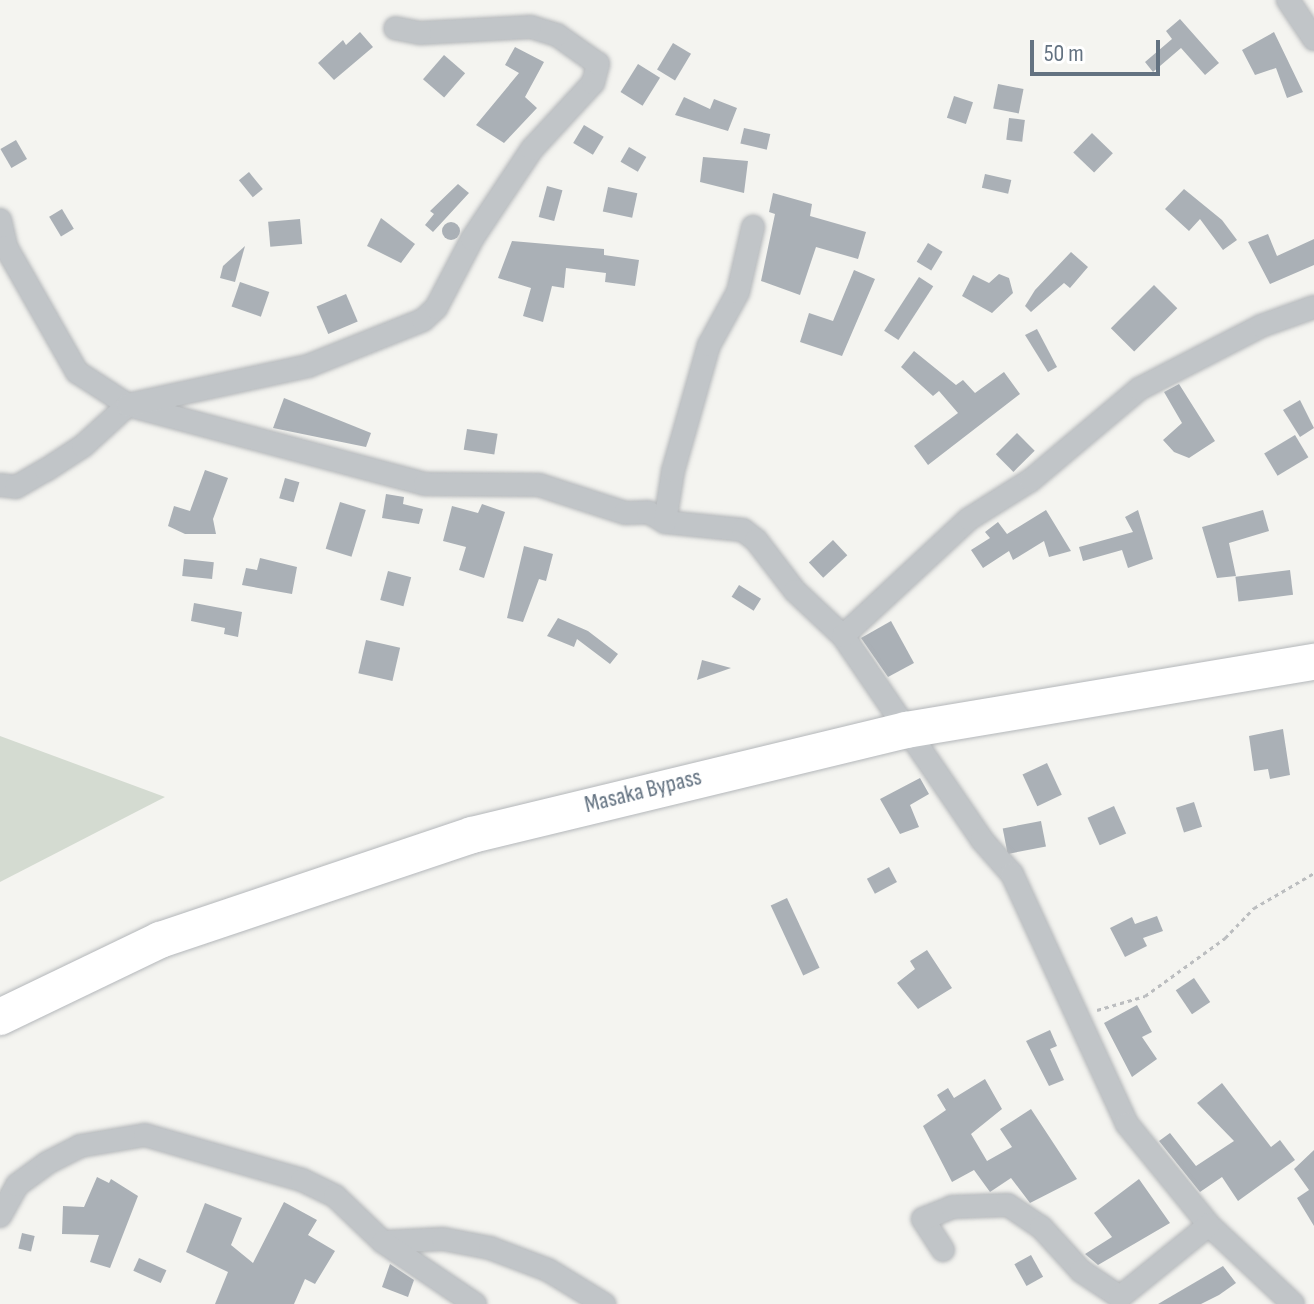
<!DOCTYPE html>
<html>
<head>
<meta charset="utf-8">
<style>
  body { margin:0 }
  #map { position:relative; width:1314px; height:1304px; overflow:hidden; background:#f4f4f0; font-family:"Sofia Sans Condensed",sans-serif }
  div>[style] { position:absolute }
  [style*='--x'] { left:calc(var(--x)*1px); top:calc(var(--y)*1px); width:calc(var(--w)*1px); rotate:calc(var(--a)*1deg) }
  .green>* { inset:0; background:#d4dbd1 }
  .building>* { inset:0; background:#aab0b6; transform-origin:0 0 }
  .round { border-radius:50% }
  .path>* { height:3px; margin-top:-1.5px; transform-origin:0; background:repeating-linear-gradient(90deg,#bbbdbf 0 4px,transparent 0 8px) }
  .roads { filter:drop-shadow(0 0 2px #b4b7ba) drop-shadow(0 0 2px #b4b7ba) }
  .minor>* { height:22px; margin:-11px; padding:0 11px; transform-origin:11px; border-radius:11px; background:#c1c5c8 }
  .trunk>* { height:36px; margin:-18px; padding:0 18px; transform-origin:18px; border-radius:18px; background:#fff }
  span { translate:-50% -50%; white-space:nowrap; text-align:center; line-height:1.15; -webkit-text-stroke:8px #fff; paint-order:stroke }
  .street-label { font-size:24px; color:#637281 }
  .scale { position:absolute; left:1030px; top:40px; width:130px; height:36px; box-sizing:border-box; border:4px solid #637281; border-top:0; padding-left:10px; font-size:24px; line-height:28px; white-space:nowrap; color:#637281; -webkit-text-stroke:6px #fff; paint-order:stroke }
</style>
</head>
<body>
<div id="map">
  <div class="green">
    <i style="clip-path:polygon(0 736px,165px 797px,0 882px)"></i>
  </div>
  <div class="building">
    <i style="clip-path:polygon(1180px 19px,1219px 63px,1205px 75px,1181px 48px,1153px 72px,1145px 62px,1172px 39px,1166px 31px)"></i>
    <i style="clip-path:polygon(360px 32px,373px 47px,334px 80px,318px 63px,343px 40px,346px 45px)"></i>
    <i style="clip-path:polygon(1274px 32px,1303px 92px,1287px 98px,1276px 68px,1255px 75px,1242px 50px)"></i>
    <i style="left:673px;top:43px;width:21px;height:31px;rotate:31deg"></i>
    <i style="clip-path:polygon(515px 47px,544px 62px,525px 97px,537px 108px,504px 143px,476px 125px,519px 73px,505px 65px)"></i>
    <i style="left:444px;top:55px;width:28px;height:32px;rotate:41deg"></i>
    <i style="left:638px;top:64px;width:26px;height:33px;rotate:32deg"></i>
    <i style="left:998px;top:84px;width:26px;height:25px;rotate:11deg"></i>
    <i style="left:954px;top:96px;width:20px;height:23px;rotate:18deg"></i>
    <i style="clip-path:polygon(684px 97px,710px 109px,714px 99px,737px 108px,728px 131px,675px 115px)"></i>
    <i style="left:1009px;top:118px;width:16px;height:22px;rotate:7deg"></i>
    <i style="left:584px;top:125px;width:23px;height:21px;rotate:31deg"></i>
    <i style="left:744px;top:128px;width:27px;height:16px;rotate:13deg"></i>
    <i style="left:1092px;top:133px;width:29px;height:27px;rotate:44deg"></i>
    <i style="left:16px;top:140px;width:22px;height:18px;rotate:60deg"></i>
    <i style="left:629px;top:147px;width:20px;height:17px;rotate:30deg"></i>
    <i style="clip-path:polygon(703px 157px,748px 161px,744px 193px,700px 182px)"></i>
    <i style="left:249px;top:172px;width:22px;height:13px;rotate:51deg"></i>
    <i style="left:985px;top:174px;width:27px;height:14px;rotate:13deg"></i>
    <i style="clip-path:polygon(458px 184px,469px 193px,433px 232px,425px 225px,434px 214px,430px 211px)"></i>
    <i style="left:547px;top:186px;width:16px;height:32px;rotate:15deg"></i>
    <i style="left:608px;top:187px;width:30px;height:25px;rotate:12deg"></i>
    <i style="clip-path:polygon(1184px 189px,1222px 220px,1237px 240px,1223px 250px,1200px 219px,1189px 231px,1165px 209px)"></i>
    <i style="clip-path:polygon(773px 193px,812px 204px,810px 216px,866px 232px,858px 259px,816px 247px,800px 295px,761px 281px,775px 214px,769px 212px)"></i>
    <i style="left:62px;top:209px;width:23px;height:15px;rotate:59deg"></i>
    <i style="clip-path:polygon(381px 218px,415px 244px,401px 263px,367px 246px)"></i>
    <i style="left:300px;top:219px;width:25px;height:32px;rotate:85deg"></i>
    <i class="round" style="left:442px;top:222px;width:18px;height:18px"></i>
    <i style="clip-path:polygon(1268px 234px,1277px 256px,1314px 239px,1314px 265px,1270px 284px,1248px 242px)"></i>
    <i style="clip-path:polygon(512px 241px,604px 249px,604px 255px,639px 260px,635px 286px,605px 282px,606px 273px,566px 268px,564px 288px,552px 286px,543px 322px,523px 316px,531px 288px,498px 278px)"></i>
    <i style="left:928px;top:243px;width:17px;height:22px;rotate:31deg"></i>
    <i style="clip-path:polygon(245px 246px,235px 282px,220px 278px,223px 266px)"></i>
    <i style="clip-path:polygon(1071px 252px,1088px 267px,1070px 288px,1064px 283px,1031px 312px,1025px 306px,1035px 290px)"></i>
    <i style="clip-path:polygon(854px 270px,875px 279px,842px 356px,800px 342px,809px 313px,833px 321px)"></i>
    <i style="clip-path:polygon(999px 274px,1009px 278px,1013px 293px,992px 313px,962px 296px,973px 275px,989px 283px)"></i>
    <i style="left:919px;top:277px;width:17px;height:64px;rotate:33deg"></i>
    <i style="left:240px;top:282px;width:31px;height:26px;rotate:19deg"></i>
    <i style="left:1154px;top:285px;width:33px;height:61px;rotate:45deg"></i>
    <i style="left:346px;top:294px;width:30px;height:32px;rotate:67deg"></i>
    <i style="clip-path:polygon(1037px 329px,1057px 367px,1048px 372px,1025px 335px)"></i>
    <i style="clip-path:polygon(914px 351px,956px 385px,963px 380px,975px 393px,1004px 372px,1020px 394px,928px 465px,914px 446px,958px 413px,939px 391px,933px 396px,901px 367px)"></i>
    <i style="clip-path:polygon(1179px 384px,1215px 441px,1189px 458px,1174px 452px,1163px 440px,1182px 423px,1164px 392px)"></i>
    <i style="clip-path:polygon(284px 398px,371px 433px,366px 447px,273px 428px)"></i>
    <i style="clip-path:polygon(1300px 400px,1314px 428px,1300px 437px,1283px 410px)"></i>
    <i style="left:467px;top:429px;width:31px;height:21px;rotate:9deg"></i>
    <i style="left:1017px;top:433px;width:25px;height:30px;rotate:45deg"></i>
    <i style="left:1295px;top:435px;width:26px;height:36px;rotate:59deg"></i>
    <i style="clip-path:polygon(205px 470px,228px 478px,213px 519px,216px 534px,185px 534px,168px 526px,174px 506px,190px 511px)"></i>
    <i style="left:285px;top:478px;width:15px;height:21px;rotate:16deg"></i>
    <i style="clip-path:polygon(386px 494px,404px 497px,403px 504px,423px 509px,419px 524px,382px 518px)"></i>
    <i style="left:340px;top:502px;width:27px;height:49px;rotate:17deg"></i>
    <i style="clip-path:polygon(482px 504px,505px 512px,484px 578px,459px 570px,466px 547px,443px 541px,452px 506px,478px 513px)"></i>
    <i style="clip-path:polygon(1046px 510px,1071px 551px,1049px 557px,1044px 541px,1013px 560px,1009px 551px,983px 568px,971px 550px,990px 538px,985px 532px,998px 522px,1007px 534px)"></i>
    <i style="clip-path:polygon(1138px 510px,1153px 559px,1128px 568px,1122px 550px,1083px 561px,1079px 547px,1133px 532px,1125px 517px)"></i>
    <i style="clip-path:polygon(1263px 510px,1269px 531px,1229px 543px,1236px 576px,1217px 578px,1202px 527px)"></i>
    <i style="left:833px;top:540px;width:21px;height:33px;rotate:47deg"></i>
    <i style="clip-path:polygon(524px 546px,553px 554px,546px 581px,539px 579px,523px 622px,507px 618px)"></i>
    <i style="clip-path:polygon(260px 558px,297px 567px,292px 594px,242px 585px,246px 568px,257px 570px)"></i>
    <i style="left:184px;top:559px;width:30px;height:17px;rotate:6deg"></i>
    <i style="left:1290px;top:570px;width:25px;height:55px;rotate:83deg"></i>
    <i style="left:388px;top:571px;width:24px;height:30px;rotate:15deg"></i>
    <i style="left:739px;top:585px;width:26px;height:14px;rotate:32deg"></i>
    <i style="clip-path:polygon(194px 603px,242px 612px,238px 637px,224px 634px,225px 628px,191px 621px)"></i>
    <i style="clip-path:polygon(558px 618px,588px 631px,618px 654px,610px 664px,577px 639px,574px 647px,547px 636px)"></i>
    <i style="clip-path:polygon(891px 621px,914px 663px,888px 677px,861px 638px)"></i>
    <i style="left:366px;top:640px;width:35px;height:34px;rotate:13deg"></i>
    <i style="clip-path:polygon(702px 660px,731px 668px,697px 680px)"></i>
    <i style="clip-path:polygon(1283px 729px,1290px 775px,1270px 779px,1268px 769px,1254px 771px,1249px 736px)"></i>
    <i style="left:1047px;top:763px;width:35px;height:27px;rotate:65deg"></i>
    <i style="clip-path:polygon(920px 778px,929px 794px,910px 805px,919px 827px,900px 834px,880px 799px)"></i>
    <i style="left:1194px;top:802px;width:26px;height:19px;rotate:72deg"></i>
    <i style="left:1114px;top:806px;width:30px;height:29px;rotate:66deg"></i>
    <i style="left:1041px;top:821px;width:26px;height:39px;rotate:79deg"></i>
    <i style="left:889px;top:867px;width:17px;height:25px;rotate:62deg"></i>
    <i style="left:787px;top:898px;width:77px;height:18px;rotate:65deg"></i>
    <i style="clip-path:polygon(1157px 916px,1163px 931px,1143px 938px,1147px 946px,1125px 957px,1110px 928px,1132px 917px,1135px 924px)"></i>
    <i style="clip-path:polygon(927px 950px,952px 988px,918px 1009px,897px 983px,915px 969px,910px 961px)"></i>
    <i style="left:1194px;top:978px;width:29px;height:22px;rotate:56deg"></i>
    <i style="clip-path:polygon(1137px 1005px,1152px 1032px,1142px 1037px,1157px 1059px,1132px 1077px,1104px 1023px)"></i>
    <i style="clip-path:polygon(1050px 1030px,1057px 1046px,1050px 1049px,1064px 1080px,1049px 1086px,1026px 1041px)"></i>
    <i style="clip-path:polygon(985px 1079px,1002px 1109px,971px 1134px,987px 1161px,1012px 1147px,1000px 1129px,1031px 1109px,1077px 1179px,1030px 1203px,1011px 1178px,990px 1192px,974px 1170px,952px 1182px,923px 1126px,946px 1110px,937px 1095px,948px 1088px,954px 1098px)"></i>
    <i style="clip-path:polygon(1222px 1083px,1271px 1147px,1280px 1140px,1295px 1160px,1238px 1201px,1222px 1177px,1200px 1192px,1159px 1141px,1170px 1133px,1196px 1166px,1234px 1141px,1197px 1103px)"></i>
    <i style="clip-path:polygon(1314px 1150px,1314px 1226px,1297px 1198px,1309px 1190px,1294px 1169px)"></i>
    <i style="clip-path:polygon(97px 1177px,109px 1183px,111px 1179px,138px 1196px,110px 1268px,90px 1262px,99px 1235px,62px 1234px,63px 1206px,84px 1207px)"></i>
    <i style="clip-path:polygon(1139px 1179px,1170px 1223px,1098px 1265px,1085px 1254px,1112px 1237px,1094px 1213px)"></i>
    <i style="clip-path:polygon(284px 1202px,317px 1220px,308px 1235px,335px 1251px,315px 1284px,305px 1279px,294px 1304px,215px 1304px,228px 1272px,186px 1252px,205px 1203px,242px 1218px,231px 1245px,253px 1263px)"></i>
    <i style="left:22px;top:1233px;width:13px;height:16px;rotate:13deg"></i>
    <i style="left:1031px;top:1255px;width:25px;height:19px;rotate:61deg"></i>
    <i style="left:139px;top:1258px;width:30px;height:14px;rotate:24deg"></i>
    <i style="clip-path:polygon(390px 1264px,414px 1280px,408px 1297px,382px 1287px)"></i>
    <i style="clip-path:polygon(1223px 1266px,1236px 1283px,1219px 1295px,1201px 1304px,1158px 1304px)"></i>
  </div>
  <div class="path">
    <i style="--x:1097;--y:1010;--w:50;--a:-16.3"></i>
    <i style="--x:1145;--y:996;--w:99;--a:-35.9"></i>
    <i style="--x:1225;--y:938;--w:42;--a:-46"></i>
    <i style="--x:1254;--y:908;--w:69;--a:-30.3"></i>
  </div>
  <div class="roads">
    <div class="minor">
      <i style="--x:1288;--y:0;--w:47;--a:56.3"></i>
      <i style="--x:0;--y:220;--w:28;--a:77"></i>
      <i style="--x:6;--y:247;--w:144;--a:60.4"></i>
      <i style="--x:77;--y:372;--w:61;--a:32.9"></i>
      <i style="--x:128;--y:405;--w:307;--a:14.9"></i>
      <i style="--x:425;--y:484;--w:114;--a:0.5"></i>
      <i style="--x:539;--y:485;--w:90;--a:18"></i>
      <i style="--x:625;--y:513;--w:23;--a:-2"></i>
      <i style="--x:648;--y:512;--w:20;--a:30"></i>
      <i style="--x:665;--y:522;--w:78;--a:5.9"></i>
      <i style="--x:743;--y:530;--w:16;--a:38"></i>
      <i style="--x:756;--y:540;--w:64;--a:52.6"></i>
      <i style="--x:795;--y:591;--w:66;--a:43.2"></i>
      <i style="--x:843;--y:636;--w:247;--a:55.7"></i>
      <i style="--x:982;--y:840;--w:45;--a:48.6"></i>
      <i style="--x:1012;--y:874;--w:275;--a:65.3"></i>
      <i style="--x:1127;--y:1124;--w:130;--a:50.9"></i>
      <i style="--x:1209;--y:1225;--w:115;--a:43.2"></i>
      <i style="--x:0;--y:485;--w:16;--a:7"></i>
      <i style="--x:16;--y:487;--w:34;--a:-30"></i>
      <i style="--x:46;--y:470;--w:44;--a:-33"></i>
      <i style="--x:83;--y:446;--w:61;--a:-42.3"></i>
      <i style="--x:128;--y:405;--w:184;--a:-12.2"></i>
      <i style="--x:308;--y:366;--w:124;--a:-21.8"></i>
      <i style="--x:423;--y:320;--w:18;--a:-43"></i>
      <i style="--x:436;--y:308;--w:78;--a:-62.4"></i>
      <i style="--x:472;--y:239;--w:108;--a:-56.3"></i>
      <i style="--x:532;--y:149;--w:90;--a:-47.3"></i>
      <i style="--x:593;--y:83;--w:20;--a:-75"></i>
      <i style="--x:598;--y:64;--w:50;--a:-144.7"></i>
      <i style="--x:557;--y:35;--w:28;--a:-163"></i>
      <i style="--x:530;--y:27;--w:110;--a:176.9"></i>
      <i style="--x:420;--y:33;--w:25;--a:-169"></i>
      <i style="--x:665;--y:522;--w:52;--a:-81.1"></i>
      <i style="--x:673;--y:471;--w:131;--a:-74.1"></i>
      <i style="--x:709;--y:345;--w:60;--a:-61.3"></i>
      <i style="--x:738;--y:292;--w:67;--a:-77"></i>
      <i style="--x:843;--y:636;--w:172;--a:-42.9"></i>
      <i style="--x:969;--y:519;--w:73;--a:-32.2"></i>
      <i style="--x:1031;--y:480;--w:141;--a:-40.1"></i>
      <i style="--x:1139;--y:389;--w:137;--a:-27.3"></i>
      <i style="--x:1261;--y:326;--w:56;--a:-19.7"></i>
      <i style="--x:0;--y:1216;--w:35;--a:-61"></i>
      <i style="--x:17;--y:1185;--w:37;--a:-36"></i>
      <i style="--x:47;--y:1163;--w:37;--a:-27"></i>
      <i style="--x:80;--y:1146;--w:66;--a:-9.6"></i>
      <i style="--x:145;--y:1135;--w:163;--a:16"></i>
      <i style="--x:302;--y:1180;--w:37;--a:26"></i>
      <i style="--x:335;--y:1196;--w:66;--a:43.8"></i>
      <i style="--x:383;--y:1242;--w:60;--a:-2.9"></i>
      <i style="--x:443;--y:1239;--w:48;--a:10.8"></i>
      <i style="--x:490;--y:1248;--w:62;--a:20.8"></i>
      <i style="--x:548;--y:1270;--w:66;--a:31.3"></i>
      <i style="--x:383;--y:1242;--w:111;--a:34"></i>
      <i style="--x:943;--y:1250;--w:37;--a:-123"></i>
      <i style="--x:923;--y:1219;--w:31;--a:-22"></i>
      <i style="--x:952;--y:1207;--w:56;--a:-2"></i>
      <i style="--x:1008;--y:1205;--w:40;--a:34"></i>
      <i style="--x:1041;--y:1227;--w:59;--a:47.7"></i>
      <i style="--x:1081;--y:1271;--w:47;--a:33.7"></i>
      <i style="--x:1120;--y:1297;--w:114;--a:-39"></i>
    </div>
    <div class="trunk">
      <i style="--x:0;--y:1017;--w:178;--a:-25.7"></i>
      <i style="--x:160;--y:940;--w:329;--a:-18.6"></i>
      <i style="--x:472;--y:835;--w:447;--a:-13.6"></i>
      <i style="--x:906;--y:730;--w:414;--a:-9.5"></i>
    </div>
  </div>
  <div class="street-label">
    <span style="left:643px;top:791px;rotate:-14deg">Masaka Bypass</span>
  </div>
  <div class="scale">50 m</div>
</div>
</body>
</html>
